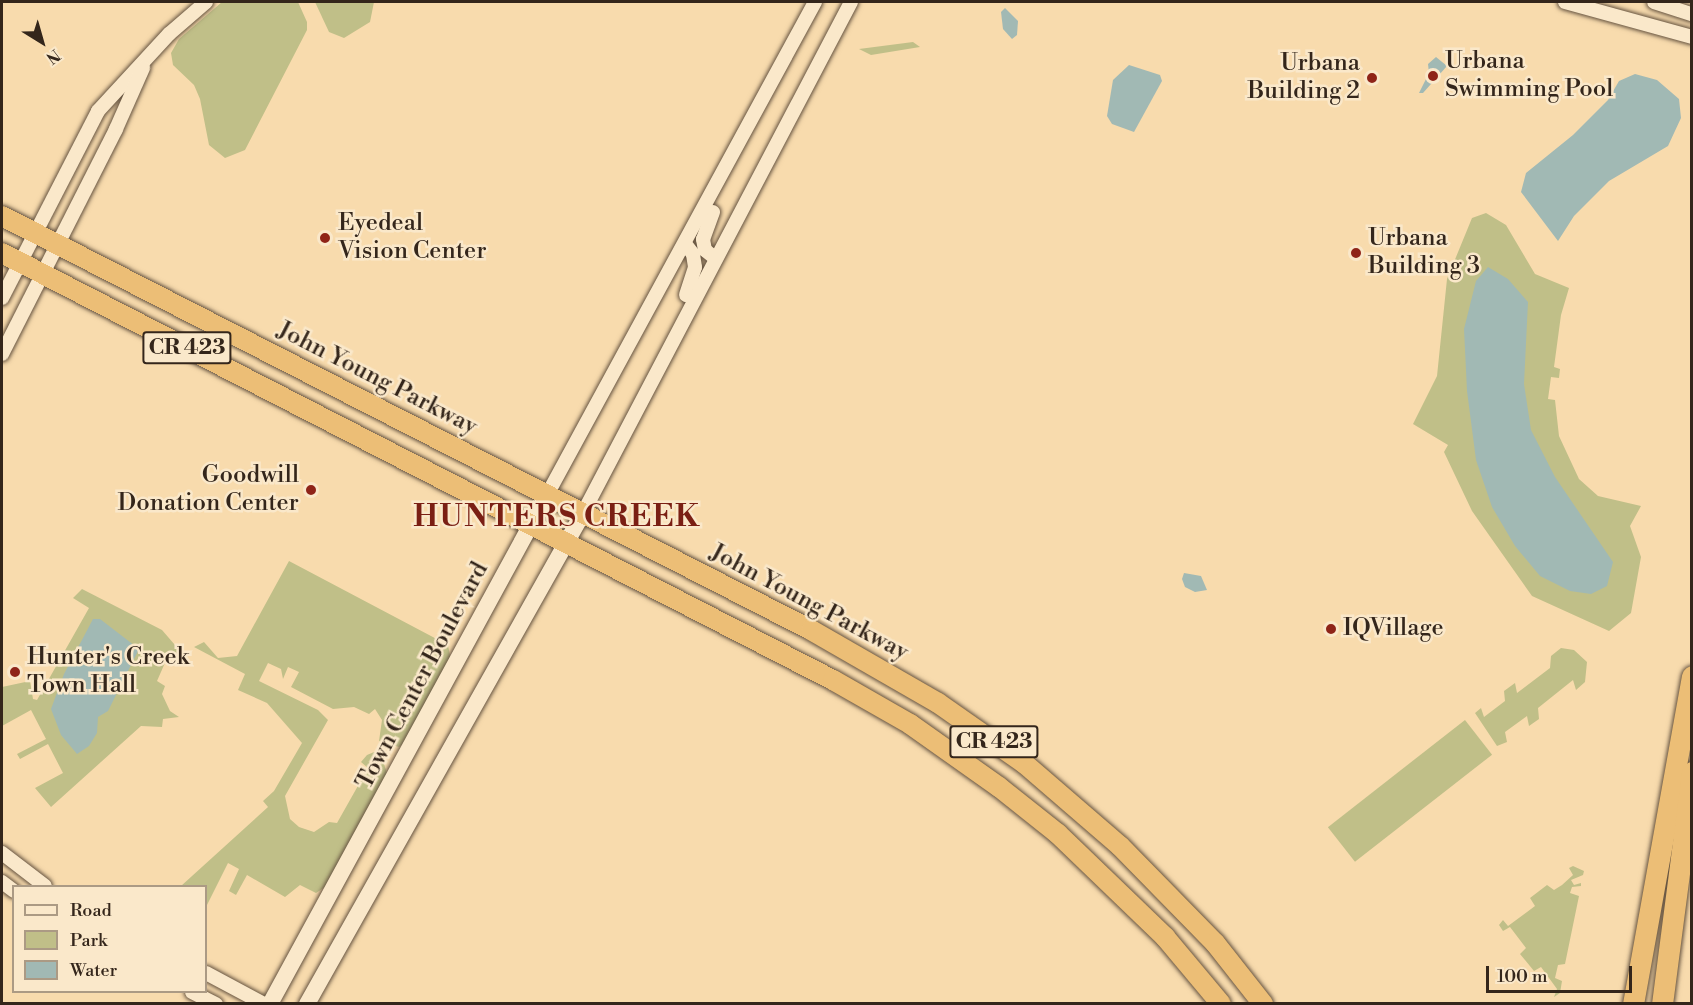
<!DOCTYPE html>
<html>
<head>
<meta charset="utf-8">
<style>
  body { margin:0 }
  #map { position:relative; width:1693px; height:1005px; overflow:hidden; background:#f8dbad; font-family:"Libre Bodoni",serif }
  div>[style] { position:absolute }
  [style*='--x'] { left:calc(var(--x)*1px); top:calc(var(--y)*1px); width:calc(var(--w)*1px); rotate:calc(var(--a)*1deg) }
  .green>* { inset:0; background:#c0bf88; transform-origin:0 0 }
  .water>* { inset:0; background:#a1b9b4 }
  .roads { filter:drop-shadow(0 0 2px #655340) drop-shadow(0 0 2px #655340) }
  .tertiary>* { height:14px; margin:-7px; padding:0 7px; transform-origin:7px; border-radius:7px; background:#fae8ca }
  .secondary>* { height:16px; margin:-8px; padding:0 8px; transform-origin:8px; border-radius:8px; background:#fae8ca }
  .trunk>* { height:20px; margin:-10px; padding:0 10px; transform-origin:10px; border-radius:10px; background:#ecbe76 }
  .motorway>* { height:21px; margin:-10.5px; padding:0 10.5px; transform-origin:10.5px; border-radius:10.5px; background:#ecbe76 }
  .dots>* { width:16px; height:16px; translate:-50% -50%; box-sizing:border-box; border:3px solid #fae8ca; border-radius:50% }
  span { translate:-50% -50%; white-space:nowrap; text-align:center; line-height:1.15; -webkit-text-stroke:5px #fae8ca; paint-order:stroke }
  .shield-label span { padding:2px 4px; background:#fae8ca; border:2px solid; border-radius:4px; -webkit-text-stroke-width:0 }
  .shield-label { font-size:22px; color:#34261b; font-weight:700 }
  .poi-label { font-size:24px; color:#34261b }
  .left { translate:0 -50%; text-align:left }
  .right { translate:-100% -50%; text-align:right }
  .street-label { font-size:24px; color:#34261b }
  .district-label { font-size:30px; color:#7a1f14; font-weight:700; letter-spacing:1.5px }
  .frame { position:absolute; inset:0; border:3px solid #34261b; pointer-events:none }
  .legend { position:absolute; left:12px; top:885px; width:195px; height:108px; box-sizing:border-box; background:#fae8ca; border:2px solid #ab9a84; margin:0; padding:8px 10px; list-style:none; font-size:18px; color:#34261b }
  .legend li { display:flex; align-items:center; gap:12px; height:30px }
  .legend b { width:30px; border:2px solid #ab9a84 }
  .north { position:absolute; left:12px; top:12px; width:60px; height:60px; -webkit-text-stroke:4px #fae8ca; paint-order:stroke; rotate:143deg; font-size:16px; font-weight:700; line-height:24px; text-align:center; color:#34261b }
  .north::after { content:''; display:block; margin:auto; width:21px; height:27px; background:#34261b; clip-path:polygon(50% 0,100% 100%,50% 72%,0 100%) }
  .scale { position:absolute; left:1486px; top:966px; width:146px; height:27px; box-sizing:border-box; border:3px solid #34261b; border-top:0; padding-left:8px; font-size:18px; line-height:21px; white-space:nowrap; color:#34261b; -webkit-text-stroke:4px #fae8ca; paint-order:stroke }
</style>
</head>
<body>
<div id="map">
  <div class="green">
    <i style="clip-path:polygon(222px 2px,298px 2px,307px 22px,307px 30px,245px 150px,225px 158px,209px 145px,200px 99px,194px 85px,173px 65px,171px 53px,179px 39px)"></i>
    <i style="clip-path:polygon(315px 2px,374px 2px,370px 22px,344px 38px,329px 32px)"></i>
    <i style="clip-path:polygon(913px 42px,920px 47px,871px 55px,859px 49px)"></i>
    <i style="clip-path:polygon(1486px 213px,1506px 225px,1535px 274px,1569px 288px,1561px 315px,1554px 367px,1560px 369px,1559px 378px,1551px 377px,1548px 399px,1555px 400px,1559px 436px,1579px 479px,1598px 496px,1641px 506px,1630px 526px,1641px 557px,1631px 613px,1609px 631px,1532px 596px,1472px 511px,1444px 452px,1448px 445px,1413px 424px,1437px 376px,1447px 279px,1472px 218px)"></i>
    <i style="clip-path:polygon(289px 561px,448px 645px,451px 661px,405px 743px,399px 747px,379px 741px,382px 720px,375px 709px,369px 714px,354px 707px,333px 709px,291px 687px,299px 672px,288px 667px,283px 679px,281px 669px,268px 663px,259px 681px,318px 710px,328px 720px,285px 796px,290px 819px,299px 827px,314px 832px,329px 822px,337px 823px,368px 768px,361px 762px,367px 755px,374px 752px,382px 758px,387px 773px,328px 885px,316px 893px,300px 885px,285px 897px,247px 875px,236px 895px,229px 891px,239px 869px,228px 863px,206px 907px,206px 886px,181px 886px,268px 807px,263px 801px,274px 791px,302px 743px,267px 703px,238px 690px,245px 674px,194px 647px,204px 642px,218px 658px,237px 656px)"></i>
    <i style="clip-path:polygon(82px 589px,162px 630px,181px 652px,176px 660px,168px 656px,157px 681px,165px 686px,162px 694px,170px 711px,179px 717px,163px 719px,162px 727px,141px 726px,51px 807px,35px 788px,63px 773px,48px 744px,20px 759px,17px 754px,46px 739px,31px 710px,2px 726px,2px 687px,30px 681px,33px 699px,37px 700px,89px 608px,73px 598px)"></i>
    <i style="clip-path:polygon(1561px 648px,1574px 650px,1587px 662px,1585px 682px,1576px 690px,1573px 680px,1538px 708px,1539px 719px,1529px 726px,1527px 716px,1505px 732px,1507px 742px,1497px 746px,1475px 713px,1481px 708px,1484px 717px,1505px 701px,1504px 691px,1515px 683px,1517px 693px,1550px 668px,1551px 656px)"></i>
    <i style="left:1465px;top:720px;width:44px;height:174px;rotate:52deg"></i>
    <i style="clip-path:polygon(1573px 866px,1584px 871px,1583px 875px,1571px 880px,1574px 885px,1581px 883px,1581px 886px,1572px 887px,1570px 893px,1579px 896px,1565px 964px,1558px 965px,1555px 978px,1562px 981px,1560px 993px,1554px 997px,1557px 989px,1541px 967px,1534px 971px,1520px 954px,1526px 948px,1510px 927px,1503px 931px,1499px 925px,1503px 920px,1508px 926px,1535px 906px,1530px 898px,1547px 885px,1554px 890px,1562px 885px,1573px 875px,1569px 868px)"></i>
  </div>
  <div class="water">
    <i style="clip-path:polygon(1005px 8px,1018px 21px,1017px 35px,1012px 39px,1003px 29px,1001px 12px)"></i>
    <i style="clip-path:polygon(1436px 57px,1447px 66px,1423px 93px,1419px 93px,1429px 73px,1428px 64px)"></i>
    <i style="clip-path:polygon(1129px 65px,1160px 75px,1162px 81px,1134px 132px,1112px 124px,1107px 116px,1113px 80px)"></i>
    <i style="clip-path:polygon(1635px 74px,1657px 80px,1679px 99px,1681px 118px,1668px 146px,1609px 181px,1574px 216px,1558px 241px,1521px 192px,1526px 173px,1573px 135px,1608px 100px,1619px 81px)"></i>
    <i style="clip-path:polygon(1488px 267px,1508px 279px,1528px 302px,1524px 384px,1531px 430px,1555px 477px,1613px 562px,1607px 586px,1591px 594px,1570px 591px,1540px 576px,1515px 546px,1492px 507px,1476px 460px,1467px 391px,1464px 329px,1476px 281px)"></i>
    <i style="clip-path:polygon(1184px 573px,1201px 576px,1207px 590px,1195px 592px,1185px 587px,1182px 579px)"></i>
    <i style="clip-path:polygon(93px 619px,100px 619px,139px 649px,108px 711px,98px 717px,97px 733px,89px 746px,77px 754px,61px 735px,51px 709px,64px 674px)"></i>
  </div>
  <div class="roads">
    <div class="tertiary">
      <i style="--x:1565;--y:2;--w:132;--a:15.4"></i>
      <i style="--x:1654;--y:2;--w:40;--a:18"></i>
      <i style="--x:713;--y:212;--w:29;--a:110"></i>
      <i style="--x:703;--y:239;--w:11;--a:80"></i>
      <i style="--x:705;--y:250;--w:13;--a:39"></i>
      <i style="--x:686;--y:295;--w:29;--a:-72"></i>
      <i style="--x:695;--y:267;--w:13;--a:-99"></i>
      <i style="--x:693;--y:254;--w:11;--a:-128"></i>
      <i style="--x:2;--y:298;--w:210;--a:-62.8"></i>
      <i style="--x:98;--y:111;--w:105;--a:-47.3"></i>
      <i style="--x:169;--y:34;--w:49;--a:-40.9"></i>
      <i style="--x:2;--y:354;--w:252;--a:-63.1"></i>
      <i style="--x:116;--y:129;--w:67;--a:-66.1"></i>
      <i style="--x:547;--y:495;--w:561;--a:-61.47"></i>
      <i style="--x:583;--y:513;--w:577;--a:-62.32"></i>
      <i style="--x:2;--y:853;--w:54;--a:37.5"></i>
      <i style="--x:2;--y:882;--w:15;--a:37"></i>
      <i style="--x:206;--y:973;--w:66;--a:28.1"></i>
      <i style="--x:192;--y:992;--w:27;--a:27"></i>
    </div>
    <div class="secondary">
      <i style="--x:270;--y:1004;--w:579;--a:-61.44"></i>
      <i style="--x:307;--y:1004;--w:563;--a:-60.66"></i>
    </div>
    <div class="trunk">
      <i style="--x:2;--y:216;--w:909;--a:27.1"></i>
      <i style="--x:811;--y:630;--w:146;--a:29.9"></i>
      <i style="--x:938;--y:703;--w:106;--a:35"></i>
      <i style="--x:1025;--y:764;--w:125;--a:40.8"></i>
      <i style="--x:1120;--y:846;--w:136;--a:45.6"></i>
      <i style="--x:1215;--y:943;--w:78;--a:51.8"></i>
      <i style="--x:2;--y:253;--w:934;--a:27.2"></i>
      <i style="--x:833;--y:680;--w:89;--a:29.7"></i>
      <i style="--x:910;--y:724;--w:109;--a:35.3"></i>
      <i style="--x:999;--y:787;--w:75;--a:38.5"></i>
      <i style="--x:1058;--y:834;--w:149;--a:43.9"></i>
      <i style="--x:1165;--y:937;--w:87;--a:50.1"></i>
    </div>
    <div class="motorway">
      <i style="--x:1633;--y:1004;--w:333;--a:-79.8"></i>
      <i style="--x:1662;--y:1004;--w:234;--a:-82.6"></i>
    </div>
  </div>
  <div class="dots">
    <i style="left:1433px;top:76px;background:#8f2418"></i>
    <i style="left:1372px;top:78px;background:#8f2418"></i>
    <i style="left:325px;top:238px;background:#8f2418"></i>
    <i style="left:1356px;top:253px;background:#8f2418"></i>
    <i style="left:311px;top:490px;background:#8f2418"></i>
    <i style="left:1331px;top:629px;background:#8f2418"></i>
    <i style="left:15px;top:672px;background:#8f2418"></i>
  </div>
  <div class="shield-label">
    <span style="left:187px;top:348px">CR 423</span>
    <span style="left:994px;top:742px">CR 423</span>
  </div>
  <div class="poi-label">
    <span class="left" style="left:1445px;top:76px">Urbana<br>Swimming Pool</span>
    <span class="right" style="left:1360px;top:78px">Urbana<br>Building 2</span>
    <span class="left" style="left:338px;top:238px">Eyedeal<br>Vision Center</span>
    <span class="left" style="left:1368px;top:253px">Urbana<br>Building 3</span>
    <span class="right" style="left:299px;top:490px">Goodwill<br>Donation Center</span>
    <span class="left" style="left:1343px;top:629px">IQVillage</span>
    <span class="left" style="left:27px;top:672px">Hunter's Creek<br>Town Hall</span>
  </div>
  <div class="street-label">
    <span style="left:377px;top:379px;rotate:27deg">John Young Parkway</span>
    <span style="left:809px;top:603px;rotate:28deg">John Young Parkway</span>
    <span style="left:423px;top:676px;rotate:-62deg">Town Center Boulevard</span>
  </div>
  <div class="district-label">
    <span style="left:557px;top:517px">HUNTERS CREEK</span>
  </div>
  <div class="frame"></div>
  <ul class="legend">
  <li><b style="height:8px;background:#fae8ca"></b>Road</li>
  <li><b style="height:16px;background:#c0bf88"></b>Park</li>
  <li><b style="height:16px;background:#a1b9b4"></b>Water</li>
  </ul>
  <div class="north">N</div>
  <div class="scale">100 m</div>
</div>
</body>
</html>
